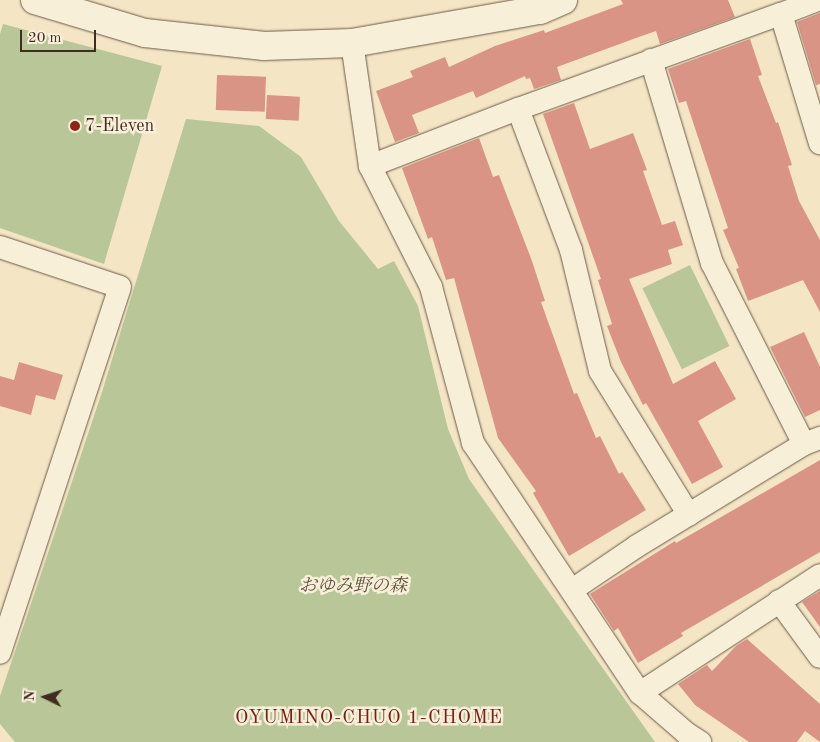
<!DOCTYPE html>
<html>
<head>
<meta charset="utf-8">
<style>
  body { margin:0 }
  #map { position:relative; width:820px; height:742px; overflow:hidden; background:#f4e6c5; font-family:"Old Standard TT","Noto Serif JP",serif }
  div>[style] { position:absolute }
  [style*='--x'] { left:calc(var(--x)*1px); top:calc(var(--y)*1px); width:calc(var(--w)*1px); rotate:calc(var(--a)*1deg) }
  .green>* { inset:0; background:#b9c697; transform-origin:0 0 }
  .building>* { inset:0; background:#d99486; transform-origin:0 0 }
  .roads { filter:drop-shadow(0 0 1px #6e5a49) drop-shadow(0 0 1px #6e5a49) }
  .street>* { height:22px; margin:-11px; padding:0 11px; transform-origin:11px; border-radius:11px; background:#f8efd9 }
  .secondary>* { height:28px; margin:-14px; padding:0 14px; transform-origin:14px; border-radius:14px; background:#f8efd9 }
  .dots>* { width:14px; height:14px; translate:-50% -50%; box-sizing:border-box; border:2px solid #f8efd9; border-radius:50% }
  span { translate:-50% -50%; white-space:nowrap; text-align:center; line-height:1.15; -webkit-text-stroke:5px #f8efd9; paint-order:stroke }
  .poi-label { font-size:18px; color:#412c20 }
  .left { translate:0 -50%; text-align:left }
  .park-label { font-size:18px; color:#5f523e; font-style:italic }
  .neighbourhood-label { font-size:19px; color:#7a1f14; letter-spacing:1px }
  .north { position:absolute; left:20px; top:672px; width:50px; height:50px; -webkit-text-stroke:4px #f8efd9; paint-order:stroke; rotate:274deg; font-size:14px; font-weight:700; line-height:20px; text-align:center; color:#412c20 }
  .north::after { content:''; display:block; margin:auto; width:18px; height:22px; background:#412c20; clip-path:polygon(50% 0,100% 100%,50% 72%,0 100%) }
  .scale { position:absolute; left:20px; top:30px; width:76px; height:22px; box-sizing:border-box; border:2px solid #412c20; border-top:0; padding-left:6px; font-size:15px; line-height:18px; white-space:nowrap; color:#412c20; -webkit-text-stroke:4px #f8efd9; paint-order:stroke }
</style>
</head>
<body>
<div id="map">
  <div class="green">
    <i style="clip-path:polygon(3px 24px,162px 66px,104px 264px,0 228px,0 34px)"></i>
    <i style="clip-path:polygon(186px 119px,259px 126px,301px 157px,339px 221px,378px 269px,394px 261px,418px 306px,448px 429px,469px 479px,655px 742px,15px 742px,0 724px,0 696px,102px 392px)"></i>
    <i style="left:690px;top:265px;width:90px;height:53px;rotate:64deg"></i>
  </div>
  <div class="building">
    <i style="clip-path:polygon(621px 0,728px 0,735px 17px,660px 44px,656px 31px,636px 38px,557px 67px,561px 80px,534px 89px,530px 78px,526px 79px,525px 76px,476px 98px,473px 91px,412px 115px,419px 133px,395px 142px,376px 91px,413px 77px,410px 71px,445px 57px,449px 67px,495px 46px,544px 30px,545px 33px,623px 4px)"></i>
    <i style="clip-path:polygon(820px 13px,820px 84px,816px 85px,797px 22px)"></i>
    <i style="clip-path:polygon(750px 39px,762px 75px,758px 76px,776px 123px,778px 122px,792px 165px,788px 166px,799px 201px,820px 240px,820px 312px,803px 280px,748px 301px,736px 269px,739px 268px,723px 230px,728px 228px,686px 101px,679px 103px,668px 69px)"></i>
    <i style="left:217px;top:75px;width:49px;height:35px;rotate:2deg"></i>
    <i style="left:267px;top:95px;width:33px;height:24px;rotate:3deg"></i>
    <i style="clip-path:polygon(574px 103px,590px 149px,633px 133px,647px 170px,643px 171px,662px 225px,675px 221px,683px 245px,668px 250px,672px 264px,629px 279px,673px 384px,715px 361px,736px 399px,698px 421px,723px 467px,692px 484px,646px 403px,643px 405px,621px 362px,607px 326px,612px 324px,598px 280px,601px 279px,543px 114px)"></i>
    <i style="clip-path:polygon(479px 138px,493px 177px,499px 175px,532px 261px,545px 301px,541px 302px,574px 394px,577px 393px,596px 438px,600px 436px,619px 474px,622px 472px,646px 510px,569px 556px,533px 493px,536px 491px,498px 438px,454px 278px,446px 280px,432px 237px,428px 239px,402px 168px)"></i>
    <i style="clip-path:polygon(804px 332px,820px 367px,820px 410px,805px 417px,770px 347px)"></i>
    <i style="clip-path:polygon(19px 362px,63px 375px,55px 400px,36px 395px,31px 415px,0 406px,0 376px,14px 380px)"></i>
    <i style="clip-path:polygon(820px 460px,820px 552px,681px 633px,683px 636px,638px 663px,618px 628px,614px 631px,590px 594px,675px 541px,676px 543px)"></i>
    <i style="clip-path:polygon(820px 591px,820px 627px,802px 602px)"></i>
    <i style="clip-path:polygon(747px 639px,820px 704px,820px 742px,805px 731px,797px 742px,749px 742px,695px 705px,678px 684px,707px 665px,712px 671px,736px 646px)"></i>
  </div>
  <div class="roads">
    <div class="street">
      <i style="--x:781;--y:14;--w:39;--a:-21"></i>
      <i style="--x:352;--y:43;--w:124;--a:81.7"></i>
      <i style="--x:370;--y:166;--w:136;--a:63.2"></i>
      <i style="--x:431;--y:287;--w:162;--a:74.9"></i>
      <i style="--x:473;--y:443;--w:301;--a:56.3"></i>
      <i style="--x:640;--y:693;--w:61;--a:41"></i>
      <i style="--x:686;--y:733;--w:17;--a:33"></i>
      <i style="--x:651;--y:60;--w:212;--a:73.3"></i>
      <i style="--x:712;--y:263;--w:203;--a:63.1"></i>
      <i style="--x:518;--y:109;--w:151;--a:69.4"></i>
      <i style="--x:571;--y:250;--w:124;--a:76.5"></i>
      <i style="--x:600;--y:371;--w:169;--a:58.3"></i>
      <i style="--x:370;--y:166;--w:159;--a:-21.1"></i>
      <i style="--x:518;--y:109;--w:280;--a:-19.9"></i>
      <i style="--x:781;--y:14;--w:135;--a:73.2"></i>
      <i style="--x:0;--y:247;--w:126;--a:18.4"></i>
      <i style="--x:120;--y:287;--w:385;--a:108.2"></i>
      <i style="--x:572;--y:590;--w:78;--a:-34.1"></i>
      <i style="--x:637;--y:546;--w:196;--a:-31.4"></i>
      <i style="--x:804;--y:444;--w:17;--a:-21"></i>
      <i style="--x:779;--y:601;--w:69;--a:53.8"></i>
      <i style="--x:640;--y:693;--w:215;--a:-33.2"></i>
    </div>
    <div class="secondary">
      <i style="--x:35;--y:0;--w:115;--a:16.7"></i>
      <i style="--x:145;--y:33;--w:120;--a:6.2"></i>
      <i style="--x:264;--y:46;--w:88;--a:-2"></i>
      <i style="--x:352;--y:43;--w:191;--a:-10"></i>
      <i style="--x:540;--y:10;--w:25;--a:-23"></i>
    </div>
  </div>
  <div class="dots">
    <i style="left:75px;top:126px;background:#8f2418"></i>
  </div>
  <div class="poi-label">
    <span class="left" style="left:85px;top:126px">7-Eleven</span>
  </div>
  <div class="park-label">
    <span style="left:353px;top:586px">おゆみ野の森</span>
  </div>
  <div class="neighbourhood-label">
    <span style="left:369px;top:719px">OYUMINO-CHUO 1-CHOME</span>
  </div>
  <div class="north">N</div>
  <div class="scale">20 m</div>
</div>
</body>
</html>
